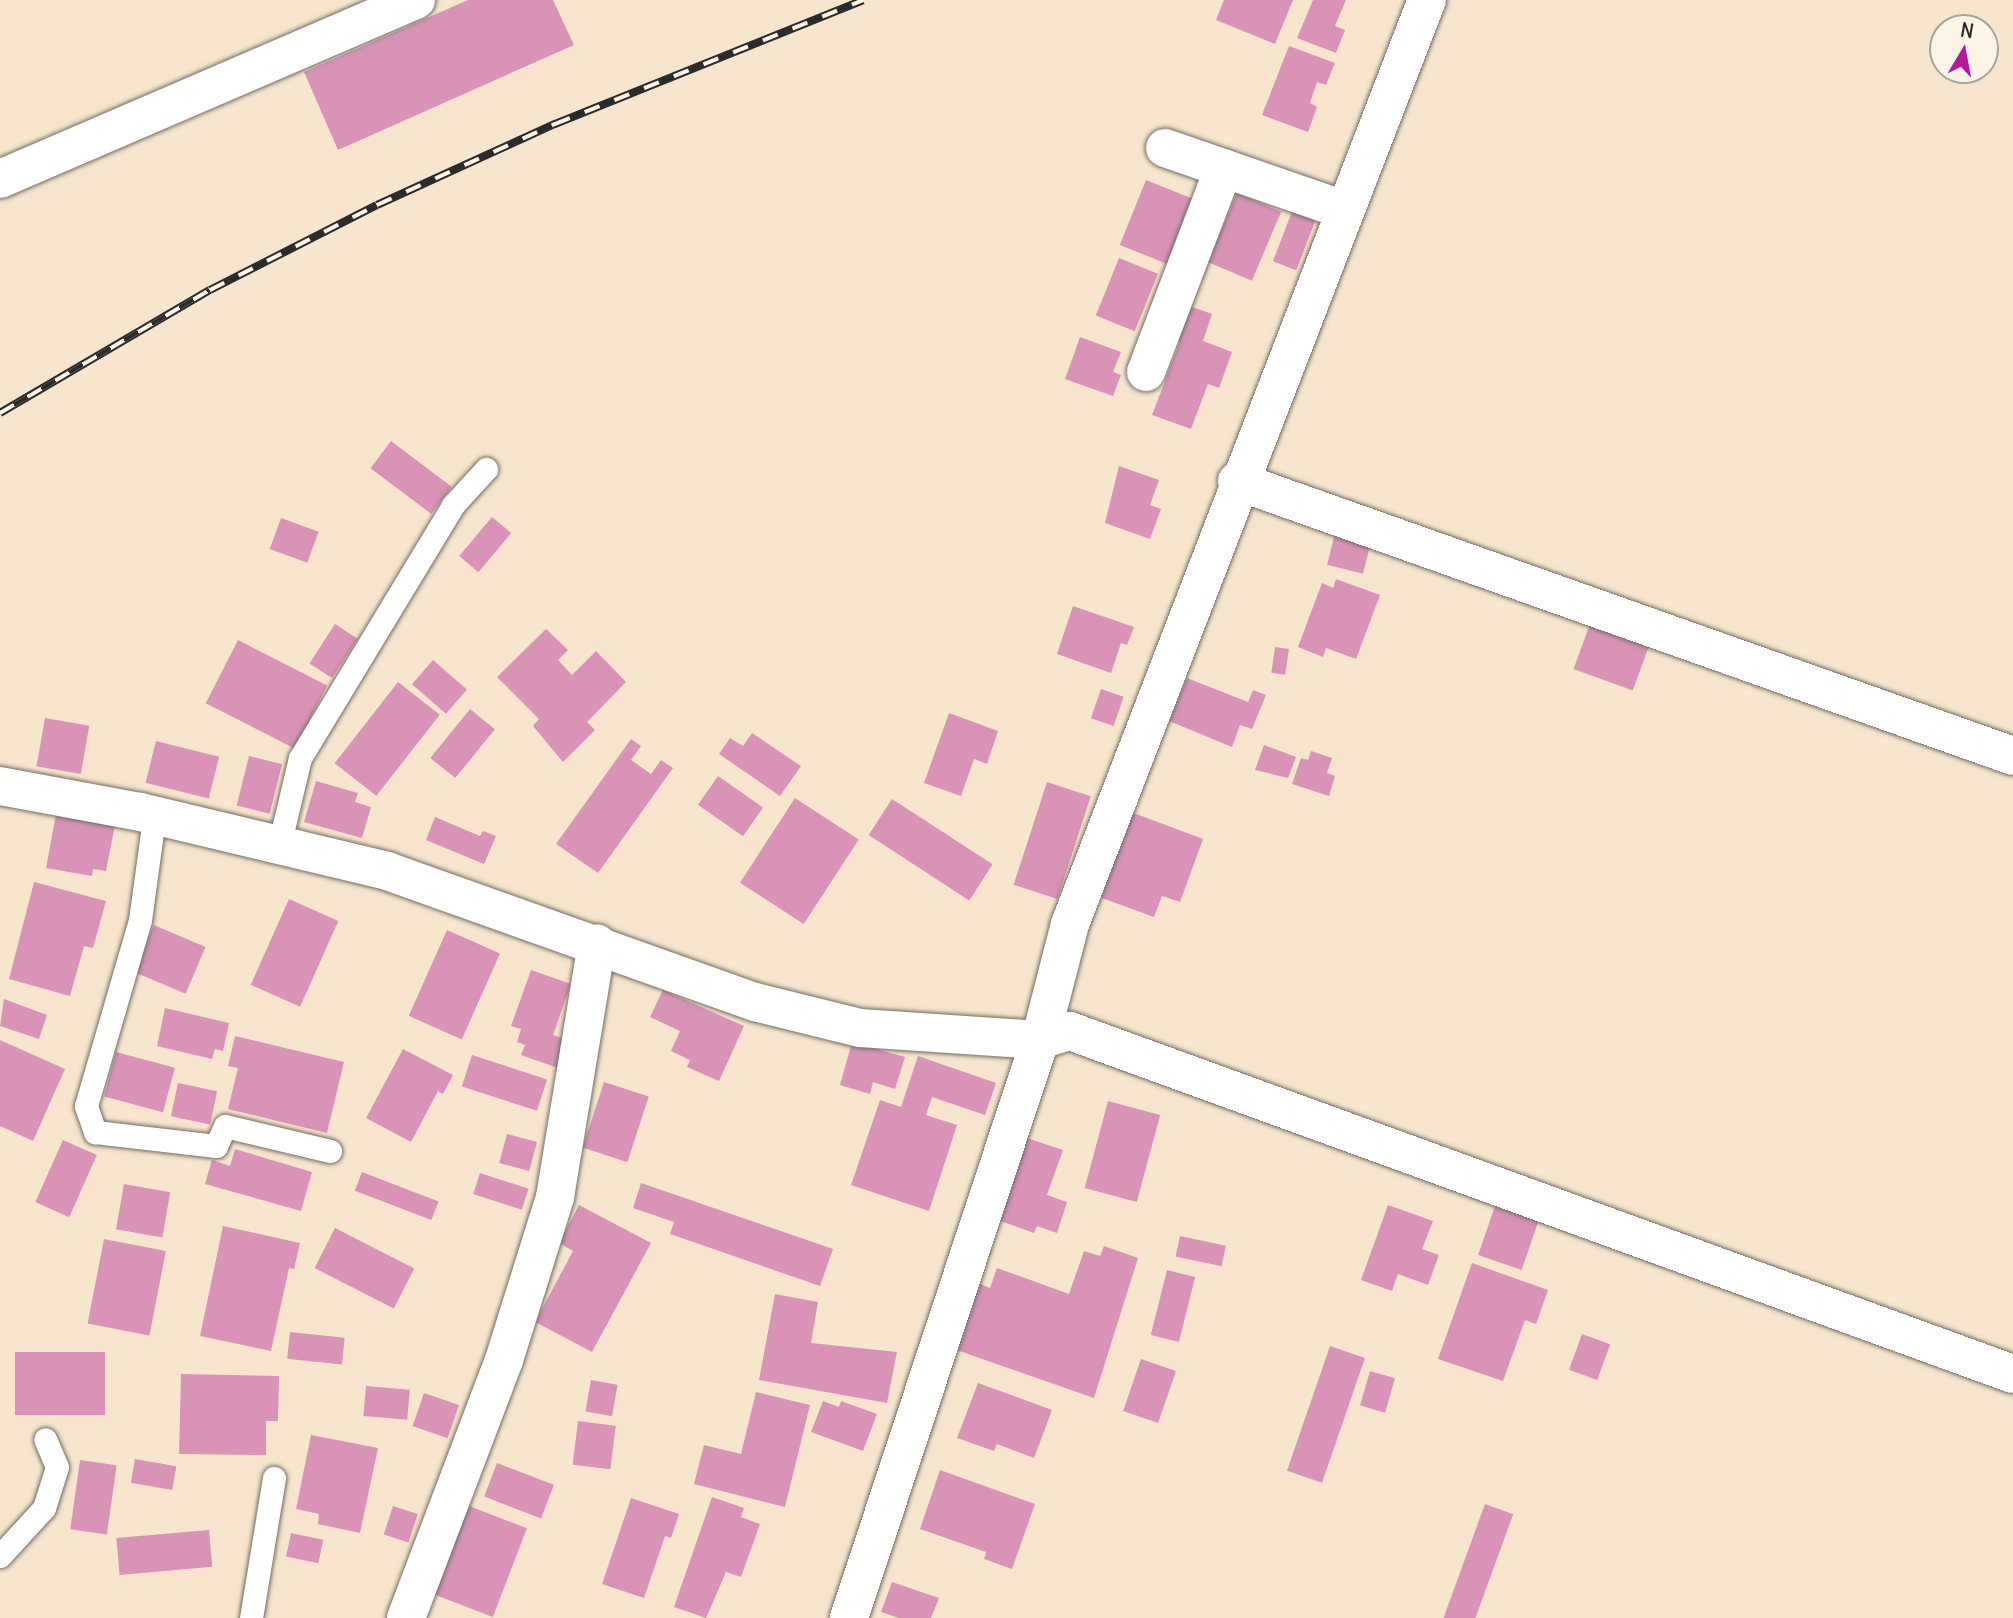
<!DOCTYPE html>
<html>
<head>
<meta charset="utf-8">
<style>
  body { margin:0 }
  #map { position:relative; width:2013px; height:1618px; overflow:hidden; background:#f7e6cd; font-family:Delius,sans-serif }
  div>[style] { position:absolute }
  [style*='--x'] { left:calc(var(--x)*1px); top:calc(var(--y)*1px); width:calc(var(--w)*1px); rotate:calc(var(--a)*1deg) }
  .building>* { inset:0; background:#d993b7; transform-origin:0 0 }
  .roads { filter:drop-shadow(0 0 2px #726c64) drop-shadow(0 0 2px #726c64) }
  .lane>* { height:23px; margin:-11.5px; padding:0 11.5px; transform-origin:11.5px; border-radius:11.5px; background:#fff }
  .street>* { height:38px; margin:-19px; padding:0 19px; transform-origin:19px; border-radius:19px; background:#fff }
  .rail>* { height:8px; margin-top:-4px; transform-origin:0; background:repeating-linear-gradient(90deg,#fcf5e5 0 16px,#2b2b2b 0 32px); box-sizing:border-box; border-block:2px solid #2b2b2b }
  span { translate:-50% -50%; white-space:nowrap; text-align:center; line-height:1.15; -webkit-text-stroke:7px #fcf5e5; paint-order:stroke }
  .north { position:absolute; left:1929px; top:14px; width:70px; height:70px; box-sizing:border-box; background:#fcf5e5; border:2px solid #a8a49b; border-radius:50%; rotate:10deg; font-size:19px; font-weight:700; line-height:28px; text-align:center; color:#2b2b2b }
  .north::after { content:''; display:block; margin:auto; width:24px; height:32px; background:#b5179e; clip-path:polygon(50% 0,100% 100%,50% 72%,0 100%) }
</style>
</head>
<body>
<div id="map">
  <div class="building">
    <i style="clip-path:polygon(468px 0,553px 0,574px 45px,338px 150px,304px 72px)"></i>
    <i style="clip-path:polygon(1224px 0,1293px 0,1275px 44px,1216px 20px)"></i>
    <i style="clip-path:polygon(1313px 0,1346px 0,1335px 26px,1345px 30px,1336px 53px,1297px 38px)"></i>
    <i style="clip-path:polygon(1289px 46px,1335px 63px,1326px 85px,1317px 82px,1310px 103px,1317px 107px,1308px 132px,1262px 115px)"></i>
    <i style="left:1146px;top:180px;width:53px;height:70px;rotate:22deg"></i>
    <i style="left:1237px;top:193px;width:48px;height:75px;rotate:23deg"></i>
    <i style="left:1293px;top:209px;width:25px;height:56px;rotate:21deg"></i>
    <i style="left:1119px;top:258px;width:42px;height:62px;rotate:22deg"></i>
    <i style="clip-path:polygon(1187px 305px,1212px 314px,1203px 341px,1232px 352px,1219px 388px,1208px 384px,1191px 429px,1152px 415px,1180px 342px,1174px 339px)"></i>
    <i style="clip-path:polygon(1080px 337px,1121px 352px,1113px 372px,1121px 375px,1113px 396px,1065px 379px)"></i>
    <i style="left:391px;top:441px;width:76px;height:34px;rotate:37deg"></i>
    <i style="clip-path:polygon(1119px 466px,1159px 480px,1150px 505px,1161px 509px,1150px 539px,1105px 523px)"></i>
    <i style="left:492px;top:517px;width:25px;height:51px;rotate:40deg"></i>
    <i style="left:281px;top:518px;width:40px;height:33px;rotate:20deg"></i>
    <i style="left:1337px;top:525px;width:37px;height:41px;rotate:14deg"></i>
    <i style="clip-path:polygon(1336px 579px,1380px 595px,1356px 659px,1326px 648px,1323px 657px,1298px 647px,1322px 583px,1333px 588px)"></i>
    <i style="clip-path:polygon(1073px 606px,1134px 627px,1127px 645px,1121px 643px,1111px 673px,1057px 654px)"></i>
    <i style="left:1591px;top:621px;width:63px;height:51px;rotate:20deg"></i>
    <i style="left:335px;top:624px;width:27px;height:47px;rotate:33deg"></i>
    <i style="clip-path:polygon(546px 629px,568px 650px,558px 660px,572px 675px,596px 651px,626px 682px,587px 722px,595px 730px,563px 762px,533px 726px,539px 719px,497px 677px)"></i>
    <i style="left:238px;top:640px;width:100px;height:71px;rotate:27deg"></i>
    <i style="left:1275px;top:647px;width:14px;height:26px;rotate:8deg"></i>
    <i style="left:433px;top:660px;width:45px;height:32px;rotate:41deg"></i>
    <i style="clip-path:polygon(1187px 678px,1248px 702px,1253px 690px,1266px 695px,1252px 729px,1240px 725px,1232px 747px,1169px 721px)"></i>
    <i style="left:398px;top:682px;width:53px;height:103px;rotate:38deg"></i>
    <i style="left:1101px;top:689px;width:24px;height:31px;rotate:19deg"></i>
    <i style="left:470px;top:709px;width:32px;height:63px;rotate:39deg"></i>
    <i style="clip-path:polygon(949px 713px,998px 731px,987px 764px,974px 759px,961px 796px,924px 783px)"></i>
    <i style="left:45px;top:718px;width:45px;height:49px;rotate:10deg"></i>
    <i style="clip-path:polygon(752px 733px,801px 766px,780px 796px,719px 754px,730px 738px,743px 746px)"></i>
    <i style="clip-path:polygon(631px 739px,641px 746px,631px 760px,651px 774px,661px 760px,673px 768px,598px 873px,556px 844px)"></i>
    <i style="left:156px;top:741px;width:65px;height:43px;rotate:14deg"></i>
    <i style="clip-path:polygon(1264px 745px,1296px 757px,1288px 778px,1255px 770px)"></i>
    <i style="clip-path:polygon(1311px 751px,1332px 758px,1327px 773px,1335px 776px,1329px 796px,1292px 784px,1301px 758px,1308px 760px)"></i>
    <i style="left:249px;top:756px;width:34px;height:51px;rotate:14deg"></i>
    <i style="left:718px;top:776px;width:55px;height:35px;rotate:35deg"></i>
    <i style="clip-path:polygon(316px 781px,358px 793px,355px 802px,371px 807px,362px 838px,304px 822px)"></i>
    <i style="left:1047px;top:782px;width:46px;height:108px;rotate:18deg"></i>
    <i style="left:795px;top:798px;width:76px;height:101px;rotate:33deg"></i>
    <i style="left:892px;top:799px;width:120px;height:43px;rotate:33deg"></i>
    <i style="clip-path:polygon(1131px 812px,1203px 839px,1180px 902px,1162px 896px,1154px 917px,1099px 897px)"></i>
    <i style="clip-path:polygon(56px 814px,115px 825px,106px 871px,93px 869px,92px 876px,46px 868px)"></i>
    <i style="clip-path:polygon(435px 817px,480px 836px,483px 831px,496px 836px,484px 864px,426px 840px)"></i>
    <i style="clip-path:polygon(34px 882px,106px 901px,93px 948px,84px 946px,70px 996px,9px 979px)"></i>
    <i style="left:289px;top:899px;width:54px;height:94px;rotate:24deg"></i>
    <i style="left:154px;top:925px;width:56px;height:51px;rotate:23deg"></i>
    <i style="left:447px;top:930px;width:58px;height:94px;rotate:24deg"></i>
    <i style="clip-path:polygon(531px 970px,571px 984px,553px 1035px,568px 1040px,558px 1068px,521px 1055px,525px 1045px,517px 1042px,521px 1029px,511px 1026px)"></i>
    <i style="clip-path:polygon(663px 990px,744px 1026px,719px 1081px,687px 1067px,690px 1060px,671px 1051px,680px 1031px,650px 1017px)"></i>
    <i style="clip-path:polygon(4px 999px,47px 1015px,39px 1039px,0 1026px)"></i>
    <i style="clip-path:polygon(165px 1008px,229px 1023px,223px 1051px,215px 1049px,212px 1059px,157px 1046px)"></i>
    <i style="clip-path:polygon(235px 1036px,344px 1062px,327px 1133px,228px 1109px,238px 1068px,228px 1066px)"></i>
    <i style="clip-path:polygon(0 1040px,65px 1069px,33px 1141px,0 1126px)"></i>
    <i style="clip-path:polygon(852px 1042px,905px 1057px,895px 1089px,873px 1082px,870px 1094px,840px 1085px)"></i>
    <i style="clip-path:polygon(403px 1049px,453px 1075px,443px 1094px,438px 1091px,411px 1142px,366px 1118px)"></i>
    <i style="left:116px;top:1052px;width:61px;height:46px;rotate:15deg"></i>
    <i style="left:472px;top:1055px;width:79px;height:33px;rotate:18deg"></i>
    <i style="clip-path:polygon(918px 1056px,996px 1083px,985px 1115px,932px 1097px,926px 1115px,957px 1125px,929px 1211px,851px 1185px,880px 1100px,901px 1107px)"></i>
    <i style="left:604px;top:1082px;width:47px;height:69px;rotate:18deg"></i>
    <i style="left:178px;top:1083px;width:40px;height:34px;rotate:12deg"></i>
    <i style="left:1108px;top:1101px;width:54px;height:90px;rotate:15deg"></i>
    <i style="left:507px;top:1134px;width:31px;height:30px;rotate:15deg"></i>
    <i style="clip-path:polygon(1027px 1138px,1063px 1150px,1047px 1195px,1067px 1202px,1057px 1233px,1037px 1226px,1034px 1233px,998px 1220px)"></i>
    <i style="left:63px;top:1140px;width:37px;height:68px;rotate:24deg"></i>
    <i style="clip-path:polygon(235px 1149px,312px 1172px,301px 1211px,205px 1184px,212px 1160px,230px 1166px)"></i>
    <i style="left:362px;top:1172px;width:82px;height:20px;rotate:21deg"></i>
    <i style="left:480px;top:1173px;width:51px;height:22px;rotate:18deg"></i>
    <i style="clip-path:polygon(641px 1183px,833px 1249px,820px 1286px,670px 1234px,674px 1222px,633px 1208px)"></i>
    <i style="left:124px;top:1184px;width:47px;height:46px;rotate:10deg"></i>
    <i style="left:1496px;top:1203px;width:46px;height:55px;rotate:19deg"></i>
    <i style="clip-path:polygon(579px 1205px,651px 1243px,592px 1352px,535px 1322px,573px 1251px,559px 1243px)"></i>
    <i style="clip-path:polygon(1388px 1205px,1433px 1221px,1422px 1249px,1439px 1255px,1428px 1285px,1398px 1274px,1392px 1291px,1361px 1280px)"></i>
    <i style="clip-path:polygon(223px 1226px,300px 1243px,294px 1269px,289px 1268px,271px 1351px,200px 1336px)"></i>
    <i style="left:335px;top:1228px;width:89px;height:45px;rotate:27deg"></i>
    <i style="left:1180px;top:1236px;width:47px;height:21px;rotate:12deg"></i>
    <i style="left:104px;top:1239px;width:63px;height:86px;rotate:11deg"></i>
    <i style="clip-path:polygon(1104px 1246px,1138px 1258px,1094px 1398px,951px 1348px,975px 1282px,990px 1288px,997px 1268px,1069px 1294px,1084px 1251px,1100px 1256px)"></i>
    <i style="clip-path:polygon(1472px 1263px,1548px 1290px,1536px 1324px,1525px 1320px,1503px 1381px,1438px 1359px)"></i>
    <i style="left:1167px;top:1270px;width:29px;height:67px;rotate:14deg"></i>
    <i style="clip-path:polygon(775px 1294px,818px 1302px,811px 1343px,897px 1352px,887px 1403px,759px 1380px)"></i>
    <i style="left:290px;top:1332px;width:55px;height:27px;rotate:6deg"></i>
    <i style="left:1582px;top:1334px;width:30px;height:38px;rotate:20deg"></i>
    <i style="left:1330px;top:1346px;width:37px;height:132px;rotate:19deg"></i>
    <i style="left:15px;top:1352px;width:90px;height:63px"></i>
    <i style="left:1141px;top:1359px;width:37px;height:55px;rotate:19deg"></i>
    <i style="left:1370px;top:1371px;width:26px;height:36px;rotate:16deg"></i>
    <i style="clip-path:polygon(181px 1374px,279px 1376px,278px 1421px,266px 1421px,266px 1455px,179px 1454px)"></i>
    <i style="left:591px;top:1380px;width:27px;height:32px;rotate:10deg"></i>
    <i style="clip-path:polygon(978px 1383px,1052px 1410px,1034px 1458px,997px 1444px,994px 1451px,957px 1438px)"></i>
    <i style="left:366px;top:1386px;width:44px;height:30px;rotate:5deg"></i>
    <i style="clip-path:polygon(756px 1392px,810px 1405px,785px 1507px,694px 1484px,704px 1445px,741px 1454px)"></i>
    <i style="left:424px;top:1393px;width:37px;height:35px;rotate:19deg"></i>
    <i style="clip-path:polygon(823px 1401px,839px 1407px,841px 1401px,877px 1414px,863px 1451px,811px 1432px)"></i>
    <i style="left:578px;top:1421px;width:38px;height:44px;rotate:7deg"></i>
    <i style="clip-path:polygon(311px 1435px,378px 1448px,360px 1533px,318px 1524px,319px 1514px,296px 1509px)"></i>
    <i style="left:135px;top:1459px;width:42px;height:24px;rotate:10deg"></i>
    <i style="left:80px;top:1460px;width:37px;height:70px;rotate:8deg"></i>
    <i style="left:497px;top:1463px;width:61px;height:36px;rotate:21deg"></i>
    <i style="clip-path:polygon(940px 1470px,1035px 1504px,1012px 1569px,984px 1559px,986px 1552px,920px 1529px)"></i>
    <i style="clip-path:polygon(712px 1497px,744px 1508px,741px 1517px,760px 1524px,741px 1577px,726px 1572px,706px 1618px,674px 1607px)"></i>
    <i style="clip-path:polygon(631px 1498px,679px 1514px,671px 1538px,665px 1536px,644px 1598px,602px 1584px)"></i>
    <i style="left:1485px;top:1504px;width:30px;height:121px;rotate:20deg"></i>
    <i style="left:393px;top:1506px;width:26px;height:30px;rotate:18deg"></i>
    <i style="left:469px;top:1506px;width:62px;height:95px;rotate:21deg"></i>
    <i style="left:209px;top:1530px;width:37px;height:93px;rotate:85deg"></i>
    <i style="left:291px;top:1533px;width:33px;height:24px;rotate:12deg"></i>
    <i style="clip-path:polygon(892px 1582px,939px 1598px,931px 1618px,899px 1618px,881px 1612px)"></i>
  </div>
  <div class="roads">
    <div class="lane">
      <i style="--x:154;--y:818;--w:103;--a:97.8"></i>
      <i style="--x:140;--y:920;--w:194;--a:106.2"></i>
      <i style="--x:86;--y:1106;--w:28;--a:71"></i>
      <i style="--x:95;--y:1132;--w:122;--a:6.6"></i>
      <i style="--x:216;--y:1146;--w:22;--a:-66"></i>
      <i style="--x:225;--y:1126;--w:108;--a:13.4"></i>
      <i style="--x:279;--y:846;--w:90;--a:-76.6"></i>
      <i style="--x:300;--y:758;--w:296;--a:-58.8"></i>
      <i style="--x:453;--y:505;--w:49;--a:-47.5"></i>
      <i style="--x:0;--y:1556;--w:65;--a:-47.5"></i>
      <i style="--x:44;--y:1508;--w:43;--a:-72.4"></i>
      <i style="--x:57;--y:1467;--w:30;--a:-113"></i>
      <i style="--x:251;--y:1618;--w:142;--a:-80.7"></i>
    </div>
    <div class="street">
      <i style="--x:1165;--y:148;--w:189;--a:19.1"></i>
      <i style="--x:0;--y:179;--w:453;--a:-23.3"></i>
      <i style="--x:1146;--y:372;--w:218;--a:-69.1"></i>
      <i style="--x:1237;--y:481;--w:823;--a:19.51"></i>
      <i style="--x:0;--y:786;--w:142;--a:10.5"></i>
      <i style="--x:140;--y:812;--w:254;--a:13.4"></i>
      <i style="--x:387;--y:871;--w:391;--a:19.6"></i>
      <i style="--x:755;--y:1002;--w:108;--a:13.9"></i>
      <i style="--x:860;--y:1028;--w:180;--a:3.8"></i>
      <i style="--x:1040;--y:1040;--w:31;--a:-17"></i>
      <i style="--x:1070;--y:1031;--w:1003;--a:19.99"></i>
      <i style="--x:406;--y:1618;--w:276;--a:-69.2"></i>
      <i style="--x:504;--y:1360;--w:171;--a:-72.6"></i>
      <i style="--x:555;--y:1197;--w:257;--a:-80.6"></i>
      <i style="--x:849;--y:1618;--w:609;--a:-71.71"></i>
      <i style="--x:1040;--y:1040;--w:120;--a:-75.5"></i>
      <i style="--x:1070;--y:924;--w:991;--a:-68.88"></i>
    </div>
  </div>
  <div class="rail">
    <i style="--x:0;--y:413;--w:243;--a:-30.4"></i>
    <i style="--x:210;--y:290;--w:187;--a:-27"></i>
    <i style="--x:377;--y:205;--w:196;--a:-24.5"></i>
    <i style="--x:555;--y:124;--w:332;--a:-21.9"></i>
  </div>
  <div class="north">N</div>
</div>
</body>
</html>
